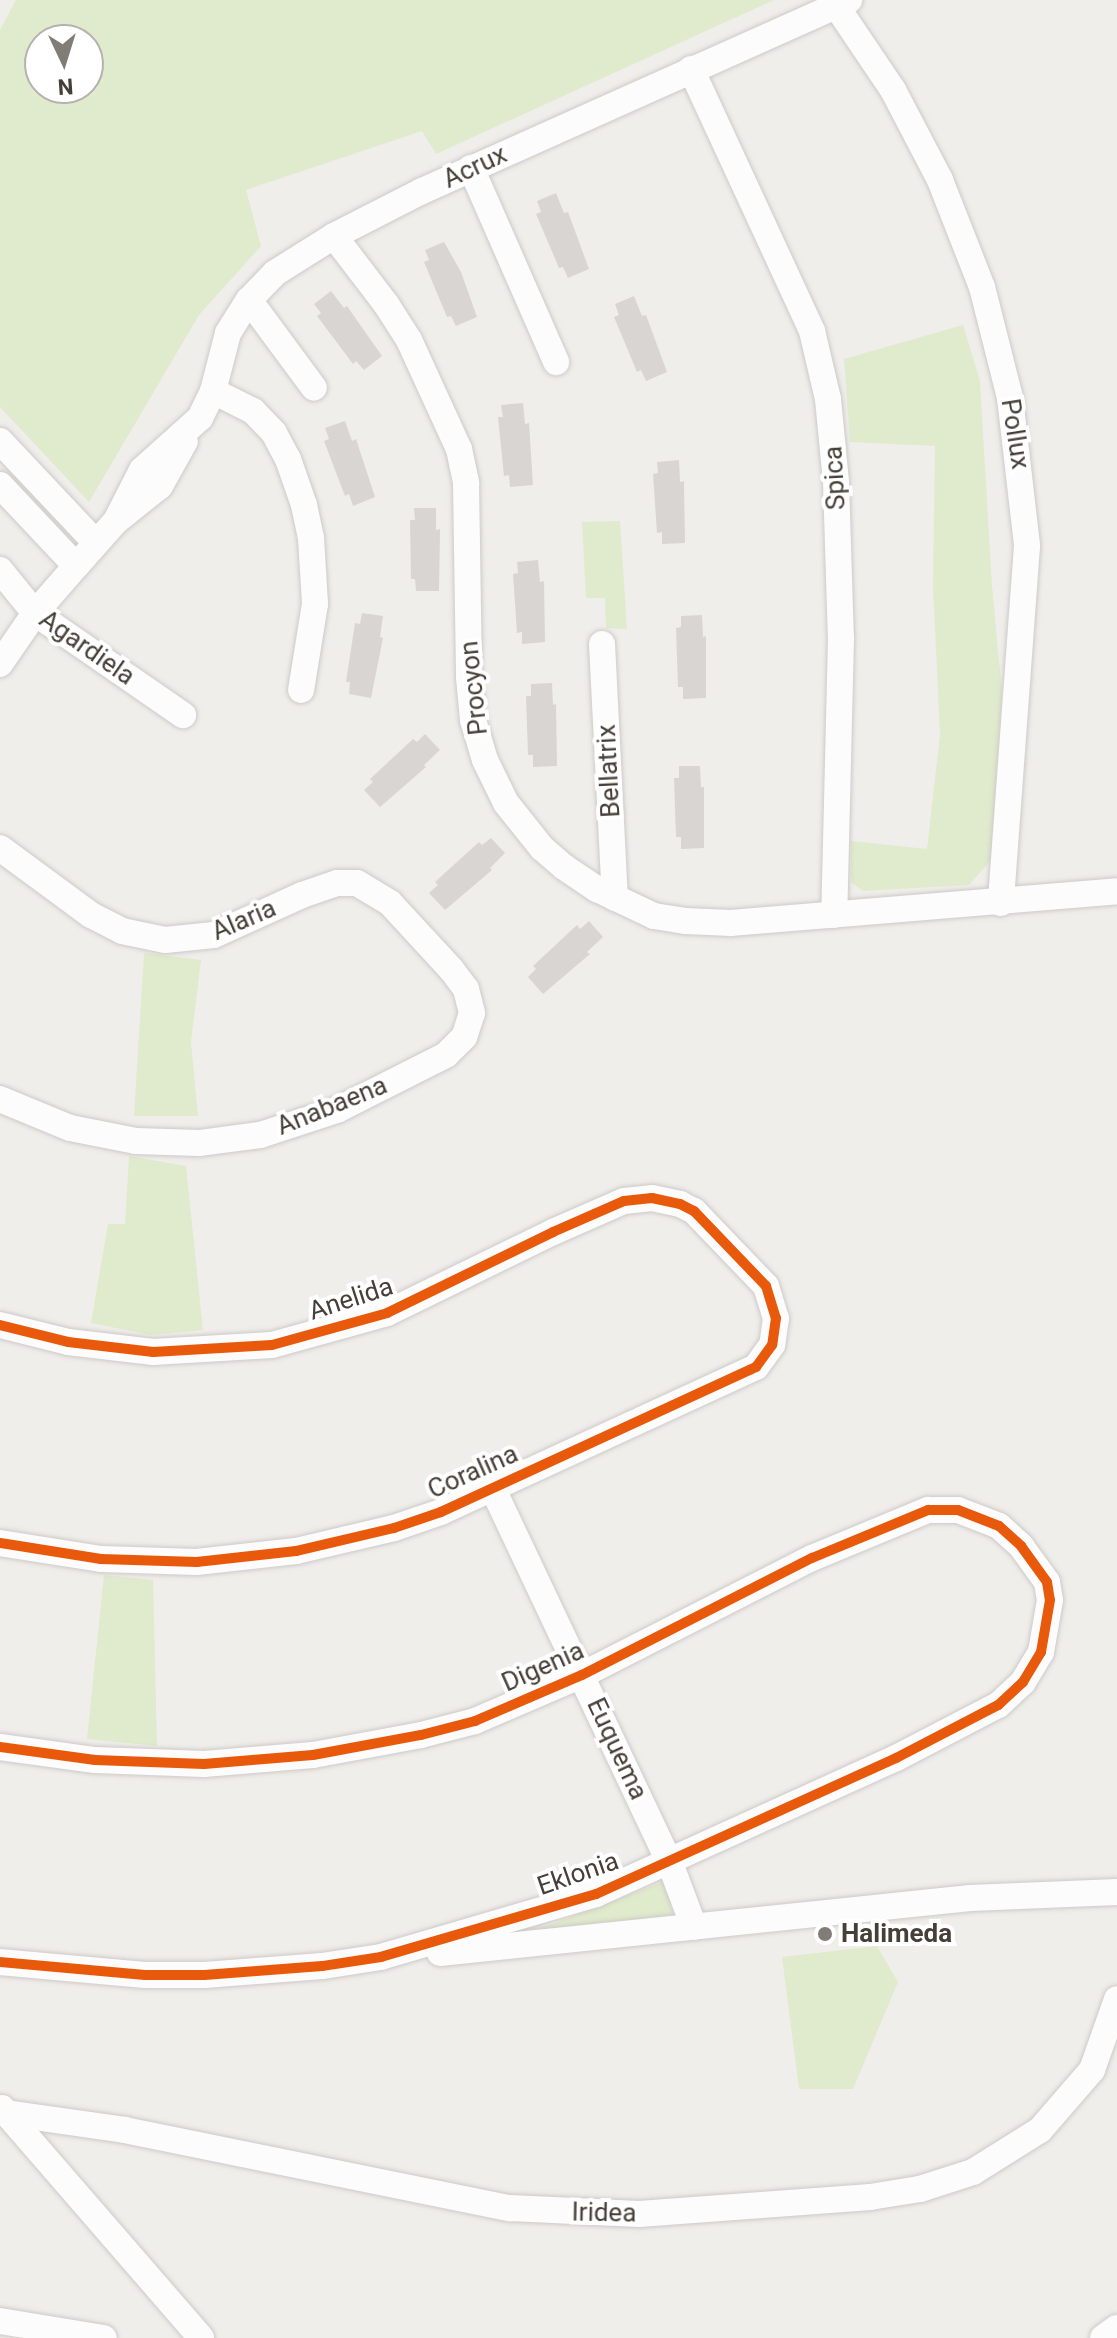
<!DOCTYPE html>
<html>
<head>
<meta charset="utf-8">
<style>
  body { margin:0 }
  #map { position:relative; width:1117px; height:2338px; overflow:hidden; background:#f0eeeb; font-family:Roboto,sans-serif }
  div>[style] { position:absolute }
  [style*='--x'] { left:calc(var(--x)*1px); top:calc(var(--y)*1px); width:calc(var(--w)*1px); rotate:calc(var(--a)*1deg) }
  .green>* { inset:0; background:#e0eacc }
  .building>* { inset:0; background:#d8d5d2 }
  .roads { filter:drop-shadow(0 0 2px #cdcac7) drop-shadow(0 0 2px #cdcac7) }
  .minor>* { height:26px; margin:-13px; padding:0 13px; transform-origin:13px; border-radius:13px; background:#fdfcfc }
  .cycleway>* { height:10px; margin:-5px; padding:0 5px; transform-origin:5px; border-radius:5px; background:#e8590c }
  .dots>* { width:22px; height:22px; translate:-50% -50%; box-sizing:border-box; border:4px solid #fff; border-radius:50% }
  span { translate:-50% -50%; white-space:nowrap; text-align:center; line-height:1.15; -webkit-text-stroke:8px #fff; paint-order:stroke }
  .street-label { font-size:26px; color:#463f37 }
  .poi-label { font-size:26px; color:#463f37; font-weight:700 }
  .left { translate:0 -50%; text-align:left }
  .north { position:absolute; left:24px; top:24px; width:80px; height:80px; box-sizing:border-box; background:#fff; border:2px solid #b5b2af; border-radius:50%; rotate:176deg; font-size:22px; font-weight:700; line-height:32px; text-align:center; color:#463f37 }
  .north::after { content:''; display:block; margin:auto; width:28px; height:36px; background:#827c76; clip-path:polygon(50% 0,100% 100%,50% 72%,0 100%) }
</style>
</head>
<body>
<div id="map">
  <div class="green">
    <i style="clip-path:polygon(evenodd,16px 0,774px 0,436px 154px,422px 131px,246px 190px,261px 246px,199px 315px,89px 502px,0 407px,0 30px,16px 0,40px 40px,88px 40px,88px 88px,40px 88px,40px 40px)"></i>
    <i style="clip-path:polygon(963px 325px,980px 381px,992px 586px,1002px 693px,991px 860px,969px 885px,863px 891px,851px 882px,851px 841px,927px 849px,940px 735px,933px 586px,935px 446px,850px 442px,844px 359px)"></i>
    <i style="clip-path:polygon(620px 521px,627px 629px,606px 628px,605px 598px,586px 598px,582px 522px)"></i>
    <i style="clip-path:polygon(144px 953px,201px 960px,191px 1042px,198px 1116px,134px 1116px)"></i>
    <i style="clip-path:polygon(129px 1156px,186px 1166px,203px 1330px,151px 1335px,91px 1323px,108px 1224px,125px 1224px)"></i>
    <i style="clip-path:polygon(104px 1575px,153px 1580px,157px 1746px,87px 1739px)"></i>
    <i style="clip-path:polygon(665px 1881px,673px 1915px,526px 1934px)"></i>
    <i style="clip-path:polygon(877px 1946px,898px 1982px,853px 2089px,799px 2089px,782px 1957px)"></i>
  </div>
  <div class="building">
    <i style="clip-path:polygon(556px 193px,564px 213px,568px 212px,589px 269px,568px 278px,563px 267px,559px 268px,536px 214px,541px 212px,537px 201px)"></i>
    <i style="clip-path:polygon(444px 242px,461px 272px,477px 317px,456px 326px,451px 316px,447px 317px,424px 262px,429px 260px,425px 250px)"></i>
    <i style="clip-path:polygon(331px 291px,344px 308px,347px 306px,382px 356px,364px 370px,356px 361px,353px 364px,317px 316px,321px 313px,314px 304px)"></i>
    <i style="clip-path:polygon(634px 296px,642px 316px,646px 315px,667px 372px,646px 381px,641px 370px,637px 372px,614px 317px,619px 315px,615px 304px)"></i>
    <i style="clip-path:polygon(523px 403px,525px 424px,529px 423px,533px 485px,510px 487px,509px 475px,504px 476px,498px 417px,503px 417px,501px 405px)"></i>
    <i style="clip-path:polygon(345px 421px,352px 441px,356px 439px,375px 497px,353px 506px,349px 494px,345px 496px,324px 441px,329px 439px,325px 428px)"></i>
    <i style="clip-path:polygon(679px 460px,680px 482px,684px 481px,685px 543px,662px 544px,662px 532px,657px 533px,653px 474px,658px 473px,657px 462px)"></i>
    <i style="clip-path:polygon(414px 508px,436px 508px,436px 530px,440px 529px,439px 591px,416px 591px,415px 579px,411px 579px,410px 520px,415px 520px)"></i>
    <i style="clip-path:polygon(538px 560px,540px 582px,544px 581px,545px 642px,522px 644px,522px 632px,517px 633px,513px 574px,518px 573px,517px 562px)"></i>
    <i style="clip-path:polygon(362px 613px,383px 616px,380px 637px,383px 638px,371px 698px,349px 694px,350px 682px,346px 682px,355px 623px,360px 624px)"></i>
    <i style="clip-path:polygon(702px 615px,703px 637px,706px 636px,706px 698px,683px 699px,683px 687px,678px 687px,676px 628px,681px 627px,681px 616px)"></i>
    <i style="clip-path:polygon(552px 683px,553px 705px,556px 704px,557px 766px,533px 767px,533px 755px,528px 755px,526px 696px,531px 696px,531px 684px)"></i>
    <i style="clip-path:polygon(425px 734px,440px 750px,424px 765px,426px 767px,380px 807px,364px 790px,373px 782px,370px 779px,413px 739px,417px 742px)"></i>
    <i style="clip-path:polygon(679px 766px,700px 766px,701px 787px,704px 787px,704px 848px,681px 849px,681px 837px,676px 837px,674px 778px,679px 778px)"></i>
    <i style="clip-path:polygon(491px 838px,505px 853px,490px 868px,492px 870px,445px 910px,429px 893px,438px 885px,435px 882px,479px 842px,482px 845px)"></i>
    <i style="clip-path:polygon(589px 921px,603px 937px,587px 952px,590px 954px,543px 994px,528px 977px,536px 969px,533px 966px,577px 925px,580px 929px)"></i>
  </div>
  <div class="roads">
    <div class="minor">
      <i style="--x:835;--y:4;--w:104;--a:56"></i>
      <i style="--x:893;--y:90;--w:102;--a:62.4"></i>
      <i style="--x:940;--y:180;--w:115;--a:68.6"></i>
      <i style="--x:982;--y:287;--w:114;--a:75.8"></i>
      <i style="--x:1010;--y:398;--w:149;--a:83.4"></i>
      <i style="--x:1027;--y:546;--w:358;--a:94.2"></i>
      <i style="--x:691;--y:69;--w:289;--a:65.2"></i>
      <i style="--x:812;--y:331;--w:70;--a:76.8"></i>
      <i style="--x:828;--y:399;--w:83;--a:84.5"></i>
      <i style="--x:836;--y:482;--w:156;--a:88.2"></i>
      <i style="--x:841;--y:638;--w:277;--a:91.4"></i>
      <i style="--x:471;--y:168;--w:212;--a:66.3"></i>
      <i style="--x:334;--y:236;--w:86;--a:52.6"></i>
      <i style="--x:386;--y:304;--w:43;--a:57.4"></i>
      <i style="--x:409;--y:340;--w:120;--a:65.4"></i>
      <i style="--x:459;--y:449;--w:35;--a:78"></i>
      <i style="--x:466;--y:483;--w:194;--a:89.1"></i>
      <i style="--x:469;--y:677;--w:43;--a:84.7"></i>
      <i style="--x:473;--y:720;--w:42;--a:73.3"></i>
      <i style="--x:485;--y:760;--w:48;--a:64"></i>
      <i style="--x:506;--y:803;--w:58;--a:51.3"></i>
      <i style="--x:542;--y:848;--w:29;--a:41"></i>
      <i style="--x:564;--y:867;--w:40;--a:34"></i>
      <i style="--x:597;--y:889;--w:63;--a:25.3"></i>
      <i style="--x:654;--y:916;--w:31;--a:9"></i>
      <i style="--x:685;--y:921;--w:46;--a:2.5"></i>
      <i style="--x:731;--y:923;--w:387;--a:-4.7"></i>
      <i style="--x:249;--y:300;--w:109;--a:53.5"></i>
      <i style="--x:213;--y:391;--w:45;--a:26.6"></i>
      <i style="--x:253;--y:411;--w:30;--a:46"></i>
      <i style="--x:274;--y:433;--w:30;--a:62"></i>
      <i style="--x:288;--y:459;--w:49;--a:70.8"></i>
      <i style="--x:304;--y:505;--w:34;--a:78"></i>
      <i style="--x:311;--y:538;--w:66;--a:86.5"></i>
      <i style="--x:315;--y:604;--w:87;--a:99.2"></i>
      <i style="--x:0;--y:441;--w:140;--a:46.7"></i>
      <i style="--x:0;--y:485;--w:111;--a:46.8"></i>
      <i style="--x:116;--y:521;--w:57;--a:-63"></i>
      <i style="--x:142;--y:470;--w:78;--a:-41.9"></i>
      <i style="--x:200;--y:418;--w:30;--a:-64"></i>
      <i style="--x:213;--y:391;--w:60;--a:-75.5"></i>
      <i style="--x:228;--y:333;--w:39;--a:-58"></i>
      <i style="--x:249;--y:300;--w:37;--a:-46"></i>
      <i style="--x:275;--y:273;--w:70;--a:-32.1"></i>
      <i style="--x:334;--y:236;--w:99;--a:-27.1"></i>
      <i style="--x:422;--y:191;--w:468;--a:-24.1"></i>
      <i style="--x:0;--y:570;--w:55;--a:50.9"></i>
      <i style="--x:35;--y:613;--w:180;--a:34.6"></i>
      <i style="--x:602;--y:644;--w:254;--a:87.1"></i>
      <i style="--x:0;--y:664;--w:62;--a:-55.5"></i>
      <i style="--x:35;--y:613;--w:62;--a:-48.9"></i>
      <i style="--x:76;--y:566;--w:60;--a:-48.4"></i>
      <i style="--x:116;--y:521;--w:56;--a:-38.5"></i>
      <i style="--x:160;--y:486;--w:51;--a:-60.9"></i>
      <i style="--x:0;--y:848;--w:113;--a:36.4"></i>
      <i style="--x:91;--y:915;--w:35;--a:27"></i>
      <i style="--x:122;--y:931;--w:44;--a:11.8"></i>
      <i style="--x:165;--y:940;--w:49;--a:-5.8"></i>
      <i style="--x:214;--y:935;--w:97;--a:-24.4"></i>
      <i style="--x:302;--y:895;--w:37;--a:-19"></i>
      <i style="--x:337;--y:883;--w:20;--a:0"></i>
      <i style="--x:357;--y:883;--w:39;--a:31"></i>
      <i style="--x:390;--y:903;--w:90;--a:47.3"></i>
      <i style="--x:451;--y:969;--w:25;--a:53"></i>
      <i style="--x:466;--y:989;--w:25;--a:76"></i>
      <i style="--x:472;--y:1013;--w:25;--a:108"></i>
      <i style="--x:464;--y:1037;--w:25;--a:135"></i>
      <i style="--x:446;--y:1055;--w:122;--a:153.2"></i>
      <i style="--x:337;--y:1110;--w:81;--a:162"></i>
      <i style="--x:260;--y:1135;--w:62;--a:172.5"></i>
      <i style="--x:199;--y:1143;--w:63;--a:-178.2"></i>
      <i style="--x:136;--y:1141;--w:67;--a:-168.9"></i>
      <i style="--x:70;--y:1128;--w:76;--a:-157.5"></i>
      <i style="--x:0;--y:1325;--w:70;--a:14"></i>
      <i style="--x:68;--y:1342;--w:86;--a:6.7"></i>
      <i style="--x:153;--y:1352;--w:119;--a:-3.4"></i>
      <i style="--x:272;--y:1345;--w:119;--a:-15.5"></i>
      <i style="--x:387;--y:1313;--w:185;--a:-26"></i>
      <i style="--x:553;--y:1232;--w:77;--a:-23.6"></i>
      <i style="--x:624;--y:1201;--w:28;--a:-6"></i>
      <i style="--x:652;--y:1198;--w:29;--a:12"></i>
      <i style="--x:680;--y:1204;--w:16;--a:27"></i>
      <i style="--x:694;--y:1211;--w:104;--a:46.2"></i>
      <i style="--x:766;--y:1286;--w:34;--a:73"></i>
      <i style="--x:776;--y:1318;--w:27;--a:98"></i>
      <i style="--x:772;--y:1345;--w:27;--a:126"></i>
      <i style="--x:756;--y:1367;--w:347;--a:155.3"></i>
      <i style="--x:441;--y:1512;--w:50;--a:161.2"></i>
      <i style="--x:394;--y:1528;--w:101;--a:166.8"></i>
      <i style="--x:296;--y:1551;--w:100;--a:173.7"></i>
      <i style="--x:197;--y:1562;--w:96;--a:-178.2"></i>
      <i style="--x:101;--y:1559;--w:102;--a:-171"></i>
      <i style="--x:492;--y:1487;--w:416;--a:64.7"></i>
      <i style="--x:670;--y:1863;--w:68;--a:69.4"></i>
      <i style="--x:0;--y:1747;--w:96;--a:7.8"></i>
      <i style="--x:95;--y:1760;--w:109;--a:2.1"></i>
      <i style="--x:204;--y:1764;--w:109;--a:-4.7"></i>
      <i style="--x:313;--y:1755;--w:110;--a:-10.5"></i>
      <i style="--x:421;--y:1735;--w:56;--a:-14.5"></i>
      <i style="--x:475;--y:1721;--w:116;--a:-23.3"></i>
      <i style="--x:582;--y:1675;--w:258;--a:-27"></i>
      <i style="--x:812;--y:1558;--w:126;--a:-22.5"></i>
      <i style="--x:928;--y:1510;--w:30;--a:0"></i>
      <i style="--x:958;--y:1510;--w:44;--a:21.3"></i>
      <i style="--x:999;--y:1526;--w:30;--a:42"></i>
      <i style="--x:1021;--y:1546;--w:44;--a:54.2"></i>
      <i style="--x:1047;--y:1582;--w:18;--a:81"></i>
      <i style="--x:1050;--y:1600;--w:53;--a:99.8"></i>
      <i style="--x:1041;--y:1652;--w:35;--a:121"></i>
      <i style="--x:1023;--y:1682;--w:34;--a:137"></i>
      <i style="--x:998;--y:1705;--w:115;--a:152.5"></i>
      <i style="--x:896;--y:1758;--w:329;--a:155.6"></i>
      <i style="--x:596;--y:1894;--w:224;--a:163.7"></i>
      <i style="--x:381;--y:1957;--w:60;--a:171.3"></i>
      <i style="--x:322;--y:1966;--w:118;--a:175.6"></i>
      <i style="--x:204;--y:1975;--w:59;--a:180"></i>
      <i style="--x:145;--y:1975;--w:146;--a:-174.9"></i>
      <i style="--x:440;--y:1953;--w:533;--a:-5.92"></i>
      <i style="--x:970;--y:1898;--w:147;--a:-2.3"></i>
      <i style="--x:2;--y:2108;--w:304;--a:49.1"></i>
      <i style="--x:6;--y:2113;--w:120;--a:8.1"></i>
      <i style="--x:125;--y:2130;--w:393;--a:11.5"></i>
      <i style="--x:510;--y:2208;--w:129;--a:2.7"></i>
      <i style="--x:639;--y:2214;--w:232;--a:-4.2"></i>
      <i style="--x:870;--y:2197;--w:51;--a:-9.1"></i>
      <i style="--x:920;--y:2189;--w:56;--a:-17.8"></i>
      <i style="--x:973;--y:2172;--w:79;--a:-32.1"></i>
      <i style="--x:1040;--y:2130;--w:79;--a:-49.1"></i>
      <i style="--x:1092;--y:2070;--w:75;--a:-70.6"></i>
      <i style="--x:0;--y:2321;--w:105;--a:9.3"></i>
      <i style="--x:1103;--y:2338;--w:17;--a:-36"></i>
    </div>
  </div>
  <div class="cycleway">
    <i style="--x:0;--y:1325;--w:70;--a:14"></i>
    <i style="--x:68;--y:1342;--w:86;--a:6.7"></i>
    <i style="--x:153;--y:1352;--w:119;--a:-3.4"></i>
    <i style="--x:272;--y:1345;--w:119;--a:-15.5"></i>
    <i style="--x:387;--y:1313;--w:185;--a:-26"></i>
    <i style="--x:553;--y:1232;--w:77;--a:-23.6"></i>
    <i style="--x:624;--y:1201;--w:28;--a:-6"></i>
    <i style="--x:652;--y:1198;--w:29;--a:12"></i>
    <i style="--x:680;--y:1204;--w:16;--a:27"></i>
    <i style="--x:694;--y:1211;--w:104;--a:46.2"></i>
    <i style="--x:766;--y:1286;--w:34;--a:73"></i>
    <i style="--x:776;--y:1318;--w:27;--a:98"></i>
    <i style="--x:772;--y:1345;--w:27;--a:126"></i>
    <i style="--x:756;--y:1367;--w:347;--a:155.3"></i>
    <i style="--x:441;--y:1512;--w:50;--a:161.2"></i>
    <i style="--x:394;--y:1528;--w:101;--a:166.8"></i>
    <i style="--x:296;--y:1551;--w:100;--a:173.7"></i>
    <i style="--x:197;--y:1562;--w:96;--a:-178.2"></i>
    <i style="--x:101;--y:1559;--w:102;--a:-171"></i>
    <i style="--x:0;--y:1747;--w:96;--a:7.8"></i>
    <i style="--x:95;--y:1760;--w:109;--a:2.1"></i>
    <i style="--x:204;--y:1764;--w:109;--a:-4.7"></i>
    <i style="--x:313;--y:1755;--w:110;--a:-10.5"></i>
    <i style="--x:421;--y:1735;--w:56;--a:-14.5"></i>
    <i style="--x:475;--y:1721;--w:116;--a:-23.3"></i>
    <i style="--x:582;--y:1675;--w:258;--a:-27"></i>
    <i style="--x:812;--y:1558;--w:126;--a:-22.5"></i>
    <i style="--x:928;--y:1510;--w:30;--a:0"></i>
    <i style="--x:958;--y:1510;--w:44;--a:21.3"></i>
    <i style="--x:999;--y:1526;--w:30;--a:42"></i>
    <i style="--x:1021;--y:1546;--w:44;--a:54.2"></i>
    <i style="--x:1047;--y:1582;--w:18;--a:81"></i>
    <i style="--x:1050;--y:1600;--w:53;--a:99.8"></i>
    <i style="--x:1041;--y:1652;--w:35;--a:121"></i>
    <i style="--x:1023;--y:1682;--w:34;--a:137"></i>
    <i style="--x:998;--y:1705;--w:115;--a:152.5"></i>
    <i style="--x:896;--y:1758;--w:329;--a:155.6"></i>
    <i style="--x:596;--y:1894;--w:224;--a:163.7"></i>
    <i style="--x:381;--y:1957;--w:60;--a:171.3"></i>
    <i style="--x:322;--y:1966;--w:118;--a:175.6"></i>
    <i style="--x:204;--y:1975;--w:59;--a:180"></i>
    <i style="--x:145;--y:1975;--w:146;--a:-174.9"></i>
  </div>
  <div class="dots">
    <i style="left:825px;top:1934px;background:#827c76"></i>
  </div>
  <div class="street-label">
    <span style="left:475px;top:167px;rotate:-25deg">Acrux</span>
    <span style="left:1015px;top:434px;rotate:81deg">Pollux</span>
    <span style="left:835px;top:478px;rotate:-93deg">Spica</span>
    <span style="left:87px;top:648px;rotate:35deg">Agardiela</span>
    <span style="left:474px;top:688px;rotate:-96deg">Procyon</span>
    <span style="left:609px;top:771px;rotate:-93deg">Bellatrix</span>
    <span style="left:244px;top:920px;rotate:-23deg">Alaria</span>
    <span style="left:332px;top:1106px;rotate:-22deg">Anabaena</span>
    <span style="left:351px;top:1299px;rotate:-18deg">Anelida</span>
    <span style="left:473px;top:1472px;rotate:-24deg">Coralina</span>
    <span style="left:543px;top:1667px;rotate:-24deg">Digenia</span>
    <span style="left:617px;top:1749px;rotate:65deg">Euquema</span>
    <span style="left:578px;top:1874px;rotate:-19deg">Eklonia</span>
    <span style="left:604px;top:2213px;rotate:1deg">Iridea</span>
  </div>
  <div class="poi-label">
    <span class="left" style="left:841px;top:1934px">Halimeda</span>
  </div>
  <div class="north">N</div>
</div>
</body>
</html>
